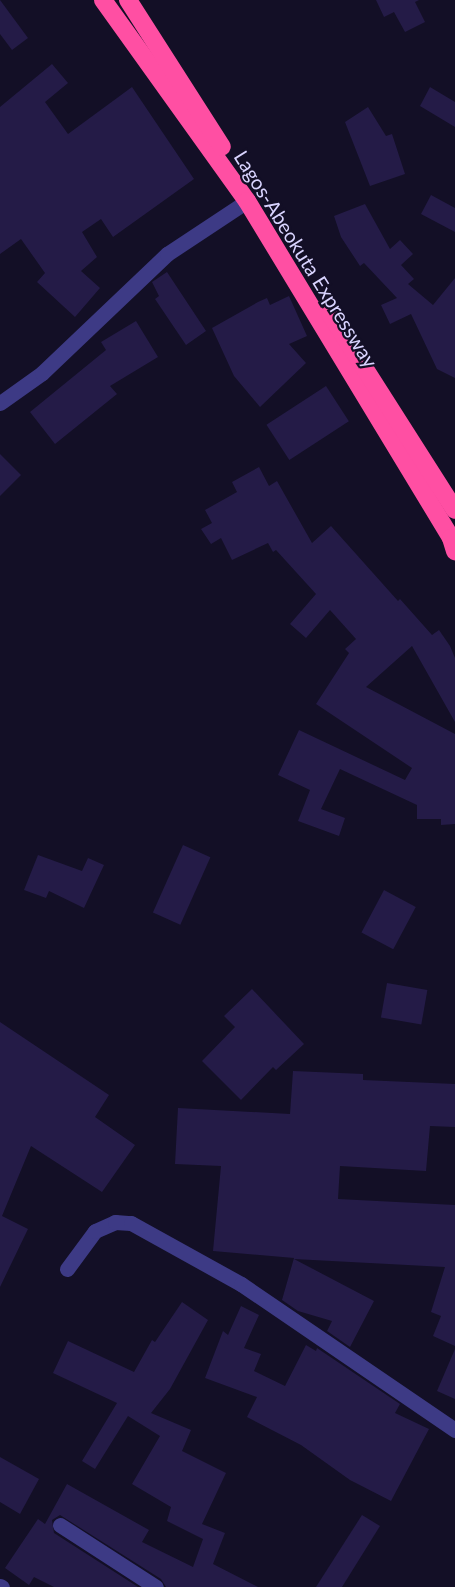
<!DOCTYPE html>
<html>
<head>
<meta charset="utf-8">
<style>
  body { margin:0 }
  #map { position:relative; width:455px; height:1587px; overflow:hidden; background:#130f26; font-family:Lato,sans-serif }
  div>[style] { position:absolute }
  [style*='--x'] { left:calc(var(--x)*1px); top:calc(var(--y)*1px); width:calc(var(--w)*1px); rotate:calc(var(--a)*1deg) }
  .building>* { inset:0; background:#241b47; transform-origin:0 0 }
  .street>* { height:15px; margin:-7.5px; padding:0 7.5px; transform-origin:7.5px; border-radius:7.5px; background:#3d3a85 }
  .highway>* { height:18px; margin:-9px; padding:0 9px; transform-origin:9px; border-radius:9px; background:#ff4fa3 }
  span { translate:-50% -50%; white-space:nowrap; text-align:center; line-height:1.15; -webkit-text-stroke:4.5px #130f26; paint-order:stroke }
  .street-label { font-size:20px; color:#d9d4ff }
</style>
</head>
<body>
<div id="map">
  <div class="building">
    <i style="clip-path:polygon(0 0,28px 38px,12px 50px,0 34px)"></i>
    <i style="clip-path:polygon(376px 0,419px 0,415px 2px,425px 22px,405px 32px,394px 12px,384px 17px)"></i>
    <i style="clip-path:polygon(52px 64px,68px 83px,45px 102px,68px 134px,132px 87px,194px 179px,113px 237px,101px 219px,82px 232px,97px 257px,81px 271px,100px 288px,75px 317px,37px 282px,45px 273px,21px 239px,0 254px,0 107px)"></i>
    <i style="clip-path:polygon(430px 87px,455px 102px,455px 127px,420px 106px)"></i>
    <i style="clip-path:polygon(368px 107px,386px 136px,392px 134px,405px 174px,370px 186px,345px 122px)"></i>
    <i style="clip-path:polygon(431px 195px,455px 208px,455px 232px,421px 214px)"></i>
    <i style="clip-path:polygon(365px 204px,390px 249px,400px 240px,413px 254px,401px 265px,414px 279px,408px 284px,433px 305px,455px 278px,455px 378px,437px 369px,411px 314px,390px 324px,381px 305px,397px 298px,364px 263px,360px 266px,341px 237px,334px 216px)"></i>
    <i style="clip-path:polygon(167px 272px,206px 331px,186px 345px,155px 299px,159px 296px,152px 282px)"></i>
    <i style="clip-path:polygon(289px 296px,307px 336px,289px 344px,306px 363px,260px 407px,234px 376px,212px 328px,258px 302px,267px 298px,270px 305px)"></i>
    <i style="clip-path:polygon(136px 321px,158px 357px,110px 386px,117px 394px,55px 444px,30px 412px,106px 350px,101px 342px)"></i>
    <i style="left:326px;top:386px;width:42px;height:71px;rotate:57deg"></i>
    <i style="clip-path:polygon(0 454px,21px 475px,0 496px)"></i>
    <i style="clip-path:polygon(259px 467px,269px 486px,277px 481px,312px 543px,331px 526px,398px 601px,400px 599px,432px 635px,439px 630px,450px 646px,455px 658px,455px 722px,412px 646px,366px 687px,455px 734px,455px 824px,441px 825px,441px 819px,417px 819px,417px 805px,340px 769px,321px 809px,345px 818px,339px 836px,298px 821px,310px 790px,278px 775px,299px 730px,405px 780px,412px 768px,316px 704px,349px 653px,345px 649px,356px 639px,330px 610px,306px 638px,290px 624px,316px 594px,276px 550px,273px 552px,268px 543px,232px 560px,221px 538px,211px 544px,201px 529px,212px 523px,205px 510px,237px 492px,232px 482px)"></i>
    <i style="left:183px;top:845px;width:30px;height:74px;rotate:24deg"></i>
    <i style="clip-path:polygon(38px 855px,82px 871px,88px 858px,104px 865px,84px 908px,49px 891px,46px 898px,24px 890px)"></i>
    <i style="left:384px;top:890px;width:36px;height:48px;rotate:28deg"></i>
    <i style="left:387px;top:983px;width:41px;height:35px;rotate:10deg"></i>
    <i style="clip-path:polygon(252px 989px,304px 1044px,276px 1070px,273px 1067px,241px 1100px,202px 1061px,235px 1027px,224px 1016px)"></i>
    <i style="clip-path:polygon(0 1022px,109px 1095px,95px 1117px,135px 1145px,102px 1192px,31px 1146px,2px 1216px,28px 1229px,0 1287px)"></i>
    <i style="clip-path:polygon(293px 1071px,363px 1074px,363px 1080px,455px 1084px,455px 1127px,430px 1126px,426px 1171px,340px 1166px,338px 1199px,455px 1205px,455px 1346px,433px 1336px,441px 1316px,431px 1312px,445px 1267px,294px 1259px,374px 1301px,350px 1347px,327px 1331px,332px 1321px,298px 1311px,282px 1300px,294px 1258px,213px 1251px,221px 1166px,175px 1164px,178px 1108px,290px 1114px)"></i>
    <i style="clip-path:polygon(182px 1302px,208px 1320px,170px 1389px,151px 1413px,191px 1430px,182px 1451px,226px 1473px,202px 1524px,225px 1533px,213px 1564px,258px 1587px,166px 1587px,161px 1579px,60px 1515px,52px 1520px,54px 1533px,138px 1587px,54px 1587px,34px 1577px,29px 1585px,5px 1568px,38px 1519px,45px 1524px,67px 1484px,149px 1530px,142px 1542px,193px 1567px,203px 1539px,167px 1521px,171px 1507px,132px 1484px,160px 1436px,128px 1416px,95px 1469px,82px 1461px,117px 1403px,53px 1373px,68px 1341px,134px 1372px,152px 1340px,155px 1342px)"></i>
    <i style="clip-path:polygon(241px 1306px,259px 1315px,244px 1348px,261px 1354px,254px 1371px,285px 1386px,306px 1345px,316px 1351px,317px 1348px,400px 1404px,395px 1413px,429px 1429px,391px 1501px,350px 1480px,301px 1445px,247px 1417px,257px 1397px,205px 1378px,223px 1331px,228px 1335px)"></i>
    <i style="clip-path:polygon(455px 1349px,455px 1399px,437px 1391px)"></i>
    <i style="clip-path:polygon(0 1457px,39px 1479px,20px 1514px,0 1502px)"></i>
    <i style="clip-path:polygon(362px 1515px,380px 1526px,342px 1587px,316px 1587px)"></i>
  </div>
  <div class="street">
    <i style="--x:0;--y:403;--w:52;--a:-35.5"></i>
    <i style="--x:42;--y:373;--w:173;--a:-43.6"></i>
    <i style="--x:167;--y:254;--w:96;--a:-33.5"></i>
    <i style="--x:67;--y:1269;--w:47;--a:-53.6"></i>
    <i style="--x:95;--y:1231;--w:22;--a:-24"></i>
    <i style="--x:115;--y:1222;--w:16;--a:4"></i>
    <i style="--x:131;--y:1223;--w:126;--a:29"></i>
    <i style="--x:241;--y:1284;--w:259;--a:34.3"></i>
    <i style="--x:60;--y:1525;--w:114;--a:32.9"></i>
    <i style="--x:0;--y:1586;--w:2;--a:27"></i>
  </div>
  <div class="highway">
    <i style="--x:103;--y:0;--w:247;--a:54.4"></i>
    <i style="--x:247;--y:201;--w:394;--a:58.8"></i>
    <i style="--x:451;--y:538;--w:14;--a:73"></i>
    <i style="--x:128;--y:0;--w:174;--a:57.4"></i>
    <i style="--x:330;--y:314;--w:232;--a:57.5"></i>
  </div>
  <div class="street-label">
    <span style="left:306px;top:259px;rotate:58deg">Lagos-Abeokuta Expressway</span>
  </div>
</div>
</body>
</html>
